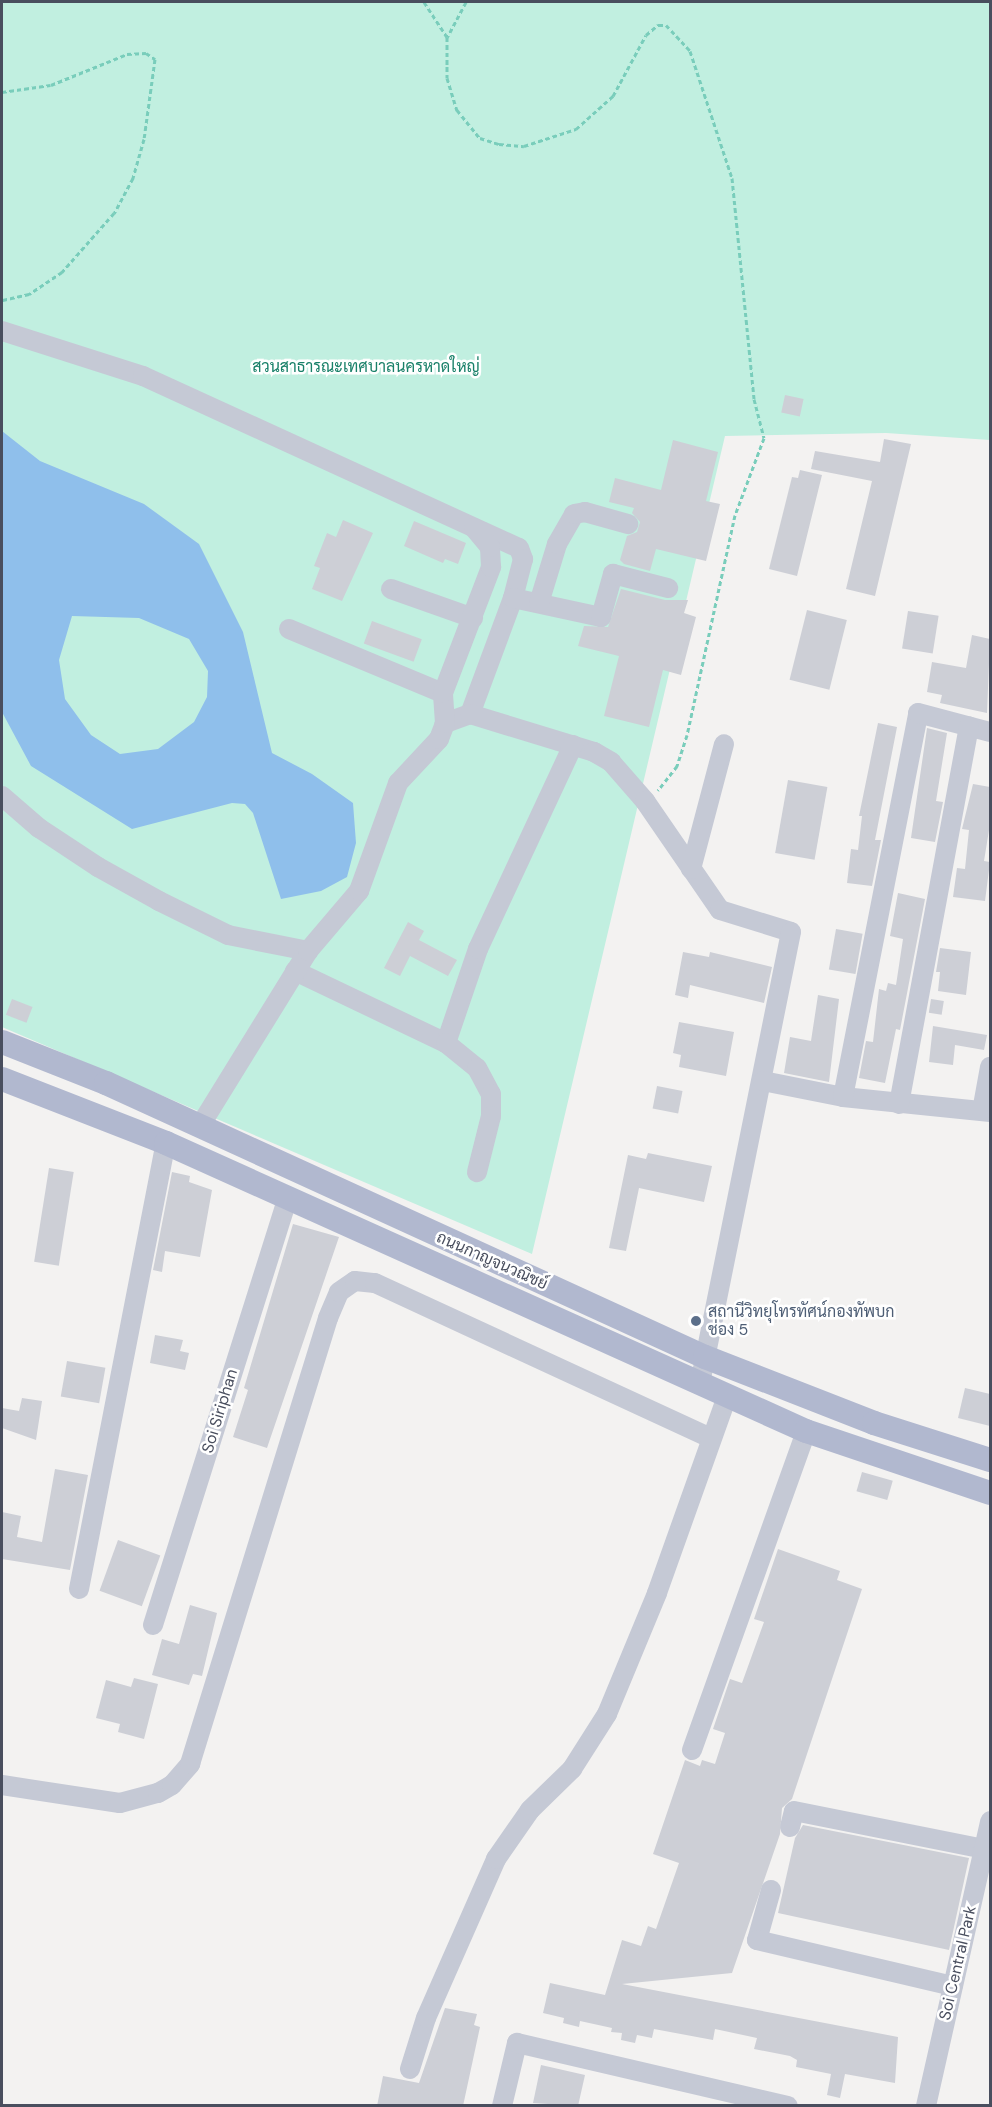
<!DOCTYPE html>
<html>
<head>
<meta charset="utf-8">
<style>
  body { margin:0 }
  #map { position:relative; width:992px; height:2107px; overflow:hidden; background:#f3f2f1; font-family:"DM Sans",Sarabun,sans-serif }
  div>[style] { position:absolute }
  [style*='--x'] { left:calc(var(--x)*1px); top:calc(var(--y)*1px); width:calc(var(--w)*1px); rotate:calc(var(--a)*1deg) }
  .green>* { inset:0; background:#c1efe0 }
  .water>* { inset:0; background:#8fbfeb }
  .building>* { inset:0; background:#cdcfd6; transform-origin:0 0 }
  .path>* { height:3px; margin-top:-1.5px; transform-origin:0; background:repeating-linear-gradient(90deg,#79cdbb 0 4.5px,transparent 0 7.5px) }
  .minor>* { height:20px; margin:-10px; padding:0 10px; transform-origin:10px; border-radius:10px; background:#c5c9d5 }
  .major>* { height:24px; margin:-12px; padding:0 12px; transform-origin:12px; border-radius:12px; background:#b1b8cf }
  .dots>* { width:16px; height:16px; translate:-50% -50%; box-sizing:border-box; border:3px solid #fff; border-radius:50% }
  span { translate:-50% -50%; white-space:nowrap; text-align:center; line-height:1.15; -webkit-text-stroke:5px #fff; paint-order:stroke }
  .park-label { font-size:16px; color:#198069 }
  .street-label { font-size:16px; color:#494e5e }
  .service-label { font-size:16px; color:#4e5e75 }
  .left { translate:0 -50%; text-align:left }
  .frame { position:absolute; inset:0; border:3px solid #494e5e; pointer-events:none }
</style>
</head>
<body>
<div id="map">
  <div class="green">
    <i style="clip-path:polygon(2px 2px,990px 2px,990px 440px,886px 433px,725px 436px,532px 1254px,2px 1027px)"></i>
  </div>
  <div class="water">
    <i style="clip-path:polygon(evenodd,2px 431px,40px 461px,144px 504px,199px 544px,243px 632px,272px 753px,312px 774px,353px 803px,356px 843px,347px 877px,321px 891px,281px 899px,253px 813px,245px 804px,232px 803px,132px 829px,31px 766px,2px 712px,2px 431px,72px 616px,139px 618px,189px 639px,208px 671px,207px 697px,194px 722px,158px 749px,120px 754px,91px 735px,65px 699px,59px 660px,72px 616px)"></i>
  </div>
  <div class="building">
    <i style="left:785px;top:395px;width:19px;height:18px;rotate:12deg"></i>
    <i style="clip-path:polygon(884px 439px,911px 444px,875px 596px,846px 589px,872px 481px,811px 469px,815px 451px,880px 462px)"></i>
    <i style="clip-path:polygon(673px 440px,718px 452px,706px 501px,720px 504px,706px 561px,656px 549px,650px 571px,624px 564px,620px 560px,627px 536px,637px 532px,640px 522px,632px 513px,634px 508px,609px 502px,615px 478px,661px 490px)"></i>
    <i style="clip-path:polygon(800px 470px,822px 475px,797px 576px,769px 569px,792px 477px,798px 478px)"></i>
    <i style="clip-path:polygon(343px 520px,373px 533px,342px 601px,312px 589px,320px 568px,314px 566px,327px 533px,336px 537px)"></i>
    <i style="clip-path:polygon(414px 521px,466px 543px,458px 564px,445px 559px,443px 563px,404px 546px)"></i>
    <i style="clip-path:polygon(621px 589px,665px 600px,688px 600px,684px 613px,696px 617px,681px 675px,663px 670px,649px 727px,604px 716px,619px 656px,578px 646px,584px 626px,608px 627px)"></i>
    <i style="left:807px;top:610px;width:41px;height:72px;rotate:14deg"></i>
    <i style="left:908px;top:611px;width:31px;height:38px;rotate:9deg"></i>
    <i style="left:372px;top:621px;width:53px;height:24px;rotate:20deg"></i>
    <i style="clip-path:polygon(972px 635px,990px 639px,987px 713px,940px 703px,942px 695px,927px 692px,932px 662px,966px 668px)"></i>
    <i style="clip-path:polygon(878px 723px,897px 727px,875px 840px,881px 840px,872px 886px,847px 883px,851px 849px,858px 850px,862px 816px,859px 816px)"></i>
    <i style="clip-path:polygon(927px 728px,947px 733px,936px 801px,943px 802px,935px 842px,911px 838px)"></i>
    <i style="left:788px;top:780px;width:40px;height:74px;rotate:10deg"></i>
    <i style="clip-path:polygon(973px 784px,990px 787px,990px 824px,984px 861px,990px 862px,985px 901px,953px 897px,957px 868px,965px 869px,969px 830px,962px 829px)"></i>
    <i style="clip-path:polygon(898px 893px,925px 899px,900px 1030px,896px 1029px,885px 1083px,859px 1078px,866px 1041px,873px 1042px,879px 989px,886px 991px,888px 983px,896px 985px,903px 939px,890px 936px)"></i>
    <i style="clip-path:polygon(408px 922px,424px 931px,419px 940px,457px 960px,448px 976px,410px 956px,400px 976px,384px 968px)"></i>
    <i style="left:836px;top:929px;width:27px;height:41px;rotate:10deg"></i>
    <i style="clip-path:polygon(940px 948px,971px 952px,966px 995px,938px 991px,940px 972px,936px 972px)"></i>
    <i style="clip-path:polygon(683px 952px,709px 957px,710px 952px,772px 967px,764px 1003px,690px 985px,688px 998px,675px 995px)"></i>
    <i style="clip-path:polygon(818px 995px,839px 999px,829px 1082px,784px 1073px,790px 1037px,811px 1041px)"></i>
    <i style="left:12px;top:999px;width:22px;height:17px;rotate:21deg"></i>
    <i style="left:931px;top:999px;width:13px;height:14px;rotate:9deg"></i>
    <i style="clip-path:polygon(679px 1022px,734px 1032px,726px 1076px,679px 1067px,681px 1055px,673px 1053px)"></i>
    <i style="clip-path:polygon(933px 1026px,987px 1035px,984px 1050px,955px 1045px,953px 1065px,929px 1062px)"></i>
    <i style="left:657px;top:1086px;width:26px;height:23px;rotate:11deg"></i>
    <i style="clip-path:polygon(648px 1153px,712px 1166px,704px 1202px,639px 1188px,626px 1251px,609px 1248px,628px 1155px,646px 1159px)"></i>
    <i style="left:49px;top:1168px;width:25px;height:95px;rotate:9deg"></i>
    <i style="clip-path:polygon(172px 1172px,190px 1176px,189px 1182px,212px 1190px,200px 1257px,165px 1251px,162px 1272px,153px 1270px)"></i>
    <i style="clip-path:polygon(293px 1224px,339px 1237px,267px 1448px,233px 1437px,248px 1390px,244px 1388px)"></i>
    <i style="clip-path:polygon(155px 1335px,183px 1340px,180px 1351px,189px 1353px,185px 1370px,150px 1363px)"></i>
    <i style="left:67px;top:1361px;width:39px;height:36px;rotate:10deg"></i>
    <i style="clip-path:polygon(965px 1388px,990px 1394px,990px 1426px,958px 1418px)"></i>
    <i style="clip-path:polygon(22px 1398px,42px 1401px,36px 1440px,2px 1428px,2px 1408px,19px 1411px)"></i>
    <i style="clip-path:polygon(55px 1469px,88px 1475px,70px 1570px,2px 1559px,2px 1512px,21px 1516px,17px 1537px,42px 1542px)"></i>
    <i style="left:862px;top:1472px;width:32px;height:20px;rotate:16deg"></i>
    <i style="left:118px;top:1540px;width:45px;height:54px;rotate:20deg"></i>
    <i style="clip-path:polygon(778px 1549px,840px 1571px,837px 1580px,862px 1589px,792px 1799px,782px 1808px,780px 1834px,732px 1973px,622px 1984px,898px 2037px,895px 2083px,845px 2074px,840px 2098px,827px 2095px,831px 2074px,796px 2067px,797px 2060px,790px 2056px,754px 2049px,757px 2038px,715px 2029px,713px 2040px,654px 2029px,652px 2038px,637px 2035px,635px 2043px,621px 2040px,622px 2033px,611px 2032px,612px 2028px,580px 2021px,579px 2027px,563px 2023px,564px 2018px,543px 2013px,550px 1983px,605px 1995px,622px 1940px,641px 1946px,648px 1926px,656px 1929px,679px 1863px,653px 1854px,685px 1760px,700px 1766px,702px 1760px,715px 1764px,725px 1733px,713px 1729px,730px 1679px,742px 1683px,764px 1622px,754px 1619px)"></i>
    <i style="clip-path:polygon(190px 1605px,217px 1613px,202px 1676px,193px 1674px,189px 1685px,152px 1675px,162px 1639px,179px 1644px)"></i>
    <i style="clip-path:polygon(134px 1678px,158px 1684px,144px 1739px,118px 1732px,120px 1724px,96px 1718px,106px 1680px,131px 1687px)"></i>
    <i style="clip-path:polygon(803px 1825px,969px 1858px,949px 1950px,778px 1913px,795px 1838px)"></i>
    <i style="clip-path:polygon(445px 2008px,477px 2014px,474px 2025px,480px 2027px,463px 2106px,377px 2106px,383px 2076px,419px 2083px)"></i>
    <i style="clip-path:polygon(541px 2065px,585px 2075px,578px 2106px,533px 2103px)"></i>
  </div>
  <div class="path">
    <i style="--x:424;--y:2;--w:42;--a:56.7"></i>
    <i style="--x:466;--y:2;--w:40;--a:118"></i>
    <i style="--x:447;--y:37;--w:41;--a:90"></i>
    <i style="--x:447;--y:78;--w:34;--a:73"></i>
    <i style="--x:457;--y:110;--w:36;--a:51"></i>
    <i style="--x:480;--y:138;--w:20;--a:18"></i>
    <i style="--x:499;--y:144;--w:25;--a:5"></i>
    <i style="--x:524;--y:146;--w:55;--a:-18.1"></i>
    <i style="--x:576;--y:129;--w:50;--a:-41.7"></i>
    <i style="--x:613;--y:96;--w:69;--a:-61.6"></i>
    <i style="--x:646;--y:35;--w:16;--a:-40"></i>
    <i style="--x:658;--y:25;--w:8;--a:0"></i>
    <i style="--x:666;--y:25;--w:35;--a:47"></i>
    <i style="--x:690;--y:51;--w:134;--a:71.7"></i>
    <i style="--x:732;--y:178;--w:222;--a:84.3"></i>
    <i style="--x:754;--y:399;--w:40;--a:75.6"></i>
    <i style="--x:764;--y:438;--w:82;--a:110.6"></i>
    <i style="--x:735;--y:515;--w:225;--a:102.3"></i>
    <i style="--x:687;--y:735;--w:33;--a:108"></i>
    <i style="--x:677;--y:766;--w:31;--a:128"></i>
    <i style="--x:2;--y:92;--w:49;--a:-8.1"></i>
    <i style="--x:51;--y:85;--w:82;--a:-22.2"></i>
    <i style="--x:127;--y:54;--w:19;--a:-3"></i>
    <i style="--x:146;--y:53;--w:11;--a:34"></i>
    <i style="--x:155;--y:59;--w:81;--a:97.8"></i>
    <i style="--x:144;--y:139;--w:41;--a:105.8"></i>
    <i style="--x:133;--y:178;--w:40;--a:118"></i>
    <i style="--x:114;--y:213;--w:79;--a:131.4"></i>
    <i style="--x:62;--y:272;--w:40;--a:146"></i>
    <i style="--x:29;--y:294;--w:28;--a:167"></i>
  </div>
  <div class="minor">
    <i style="--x:2;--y:331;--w:148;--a:17.7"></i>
    <i style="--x:143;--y:376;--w:413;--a:24.6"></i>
    <i style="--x:519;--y:548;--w:12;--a:70"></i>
    <i style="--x:523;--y:559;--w:40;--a:104.4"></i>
    <i style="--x:513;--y:598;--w:124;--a:110.3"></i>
    <i style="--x:470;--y:714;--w:27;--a:160"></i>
    <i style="--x:391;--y:589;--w:87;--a:19.5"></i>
    <i style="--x:513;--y:598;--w:90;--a:12.2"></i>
    <i style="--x:601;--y:617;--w:45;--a:-74.4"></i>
    <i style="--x:613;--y:574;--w:57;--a:14.3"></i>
    <i style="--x:539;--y:603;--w:62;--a:-73"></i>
    <i style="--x:557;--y:544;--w:34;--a:-60"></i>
    <i style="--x:574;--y:514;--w:11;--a:-10"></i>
    <i style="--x:585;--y:512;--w:45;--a:15.6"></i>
    <i style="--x:289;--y:629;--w:167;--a:22.6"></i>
    <i style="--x:470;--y:714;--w:130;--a:17"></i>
    <i style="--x:594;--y:752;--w:20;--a:30"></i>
    <i style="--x:611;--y:762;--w:52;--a:48.9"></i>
    <i style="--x:645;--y:801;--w:132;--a:55.5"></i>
    <i style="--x:720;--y:910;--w:74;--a:17.2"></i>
    <i style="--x:791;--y:932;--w:461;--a:101.4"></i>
    <i style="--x:2;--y:796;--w:49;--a:40.9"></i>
    <i style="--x:39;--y:828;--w:71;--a:33.5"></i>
    <i style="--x:98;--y:867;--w:70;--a:29.1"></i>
    <i style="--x:159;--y:901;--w:77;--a:26.2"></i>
    <i style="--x:228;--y:935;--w:82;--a:11.3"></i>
    <i style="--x:691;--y:869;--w:129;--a:-75.2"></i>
    <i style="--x:295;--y:971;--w:167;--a:25.5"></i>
    <i style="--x:446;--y:1043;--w:99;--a:-71.2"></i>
    <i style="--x:478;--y:949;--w:225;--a:-65"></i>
    <i style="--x:446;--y:1043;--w:40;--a:39"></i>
    <i style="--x:477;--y:1068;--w:30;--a:62"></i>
    <i style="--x:491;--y:1094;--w:22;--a:90"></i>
    <i style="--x:491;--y:1116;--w:58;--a:104"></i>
    <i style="--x:763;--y:1081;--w:82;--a:11.3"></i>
    <i style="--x:843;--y:1097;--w:148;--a:5.8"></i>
    <i style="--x:843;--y:1097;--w:391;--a:-78.9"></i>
    <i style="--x:918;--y:713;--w:74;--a:14.8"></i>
    <i style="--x:899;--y:1104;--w:384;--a:-79.5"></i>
    <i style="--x:982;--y:1111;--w:45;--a:-79.7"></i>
    <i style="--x:200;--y:1126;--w:206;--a:-58.3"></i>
    <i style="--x:308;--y:951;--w:79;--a:-49.6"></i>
    <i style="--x:359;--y:891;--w:115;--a:-70.1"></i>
    <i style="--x:398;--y:783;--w:60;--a:-47"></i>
    <i style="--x:439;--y:739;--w:17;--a:-69"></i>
    <i style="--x:445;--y:723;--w:30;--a:-94"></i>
    <i style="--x:443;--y:693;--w:135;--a:-69.1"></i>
    <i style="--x:491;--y:567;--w:20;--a:-93"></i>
    <i style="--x:490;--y:547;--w:25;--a:-130"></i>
    <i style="--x:79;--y:1589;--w:454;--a:-79"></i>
    <i style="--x:153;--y:1625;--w:448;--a:-72.5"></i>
    <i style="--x:692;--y:1750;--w:339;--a:-70.3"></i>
    <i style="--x:2;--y:1785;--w:119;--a:8.7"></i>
    <i style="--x:120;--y:1803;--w:39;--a:-15"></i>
    <i style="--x:158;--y:1793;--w:16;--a:-30"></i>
    <i style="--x:172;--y:1785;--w:28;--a:-49"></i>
    <i style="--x:190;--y:1764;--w:467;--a:-72.8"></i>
    <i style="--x:328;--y:1318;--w:28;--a:-67"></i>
    <i style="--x:339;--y:1292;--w:19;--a:-35"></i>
    <i style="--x:355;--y:1281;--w:20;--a:6"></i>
    <i style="--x:375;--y:1283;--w:370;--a:24.8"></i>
    <i style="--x:790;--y:1827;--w:16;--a:-76"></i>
    <i style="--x:794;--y:1811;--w:194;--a:11.3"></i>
    <i style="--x:771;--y:1890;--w:52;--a:105.6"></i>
    <i style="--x:757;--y:1940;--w:201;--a:13.2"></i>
    <i style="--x:410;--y:2069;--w:53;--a:-72.6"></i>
    <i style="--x:426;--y:2018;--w:174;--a:-66.2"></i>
    <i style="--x:496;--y:1859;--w:60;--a:-55.2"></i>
    <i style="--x:530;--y:1810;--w:59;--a:-44.3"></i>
    <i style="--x:572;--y:1769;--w:65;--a:-57.5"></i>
    <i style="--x:607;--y:1714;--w:131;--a:-67.5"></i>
    <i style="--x:657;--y:1593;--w:209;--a:-70.4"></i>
    <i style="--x:502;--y:2106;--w:65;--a:-76.6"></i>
    <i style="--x:517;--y:2043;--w:278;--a:13.1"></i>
    <i style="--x:926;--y:2106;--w:292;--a:-77.3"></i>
  </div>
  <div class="major">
    <i style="--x:2;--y:1042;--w:112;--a:21.5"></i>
    <i style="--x:106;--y:1083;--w:659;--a:24.58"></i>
    <i style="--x:705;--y:1357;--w:181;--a:21.3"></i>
    <i style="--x:874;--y:1423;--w:122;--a:17.7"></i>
    <i style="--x:2;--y:1079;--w:176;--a:21.3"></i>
    <i style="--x:166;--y:1143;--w:702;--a:24.23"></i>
    <i style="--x:806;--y:1431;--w:194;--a:18.6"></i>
  </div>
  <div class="dots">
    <i style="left:696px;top:1321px;background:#5c6f8a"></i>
  </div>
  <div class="park-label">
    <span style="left:366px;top:367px">สวนสาธารณะเทศบาลนครหาดใหญ่</span>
  </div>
  <div class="street-label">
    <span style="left:492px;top:1261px;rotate:24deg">ถนนกาญจนวณิชย์</span>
    <span style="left:220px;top:1411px;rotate:-73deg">Soi Siriphan</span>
    <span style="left:958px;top:1963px;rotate:-77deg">Soi Central Park</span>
  </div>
  <div class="service-label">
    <span class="left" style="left:708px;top:1321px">สถานีวิทยุโทรทัศน์กองทัพบก<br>ช่อง 5</span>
  </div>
  <div class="frame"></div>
</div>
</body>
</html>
